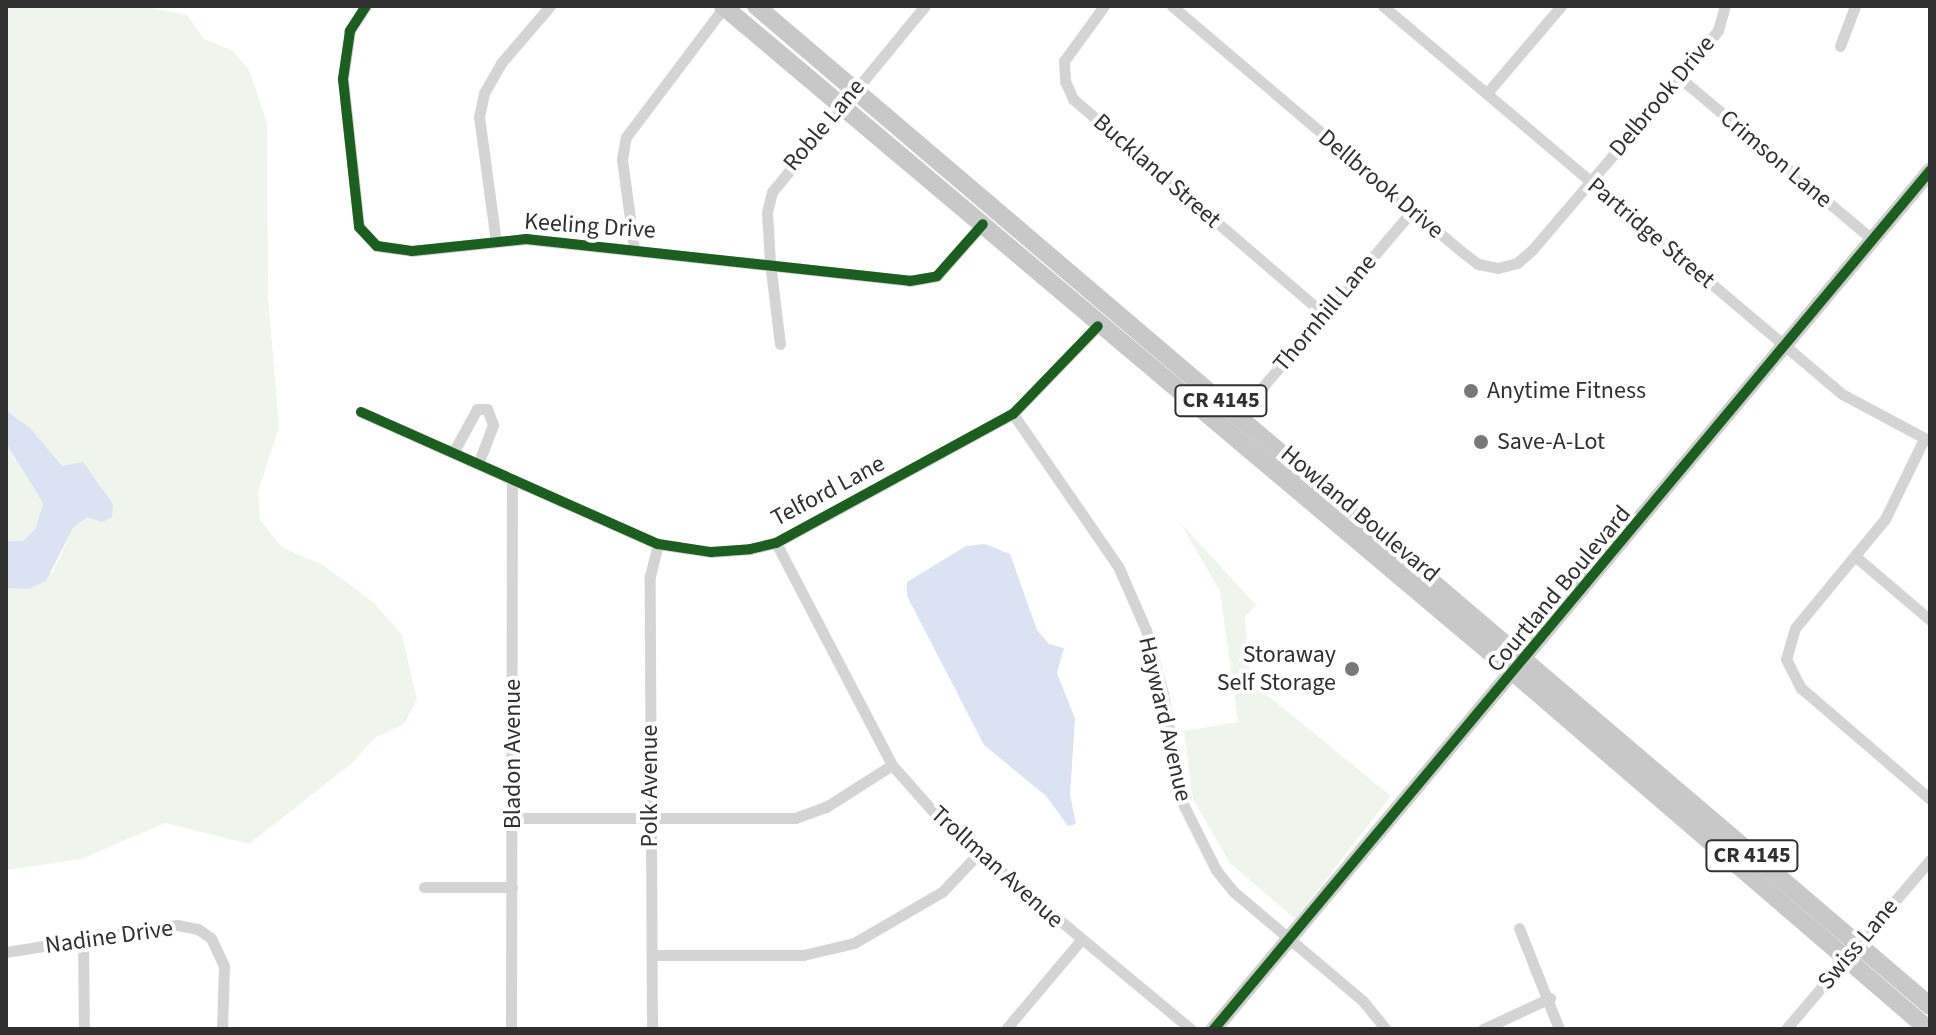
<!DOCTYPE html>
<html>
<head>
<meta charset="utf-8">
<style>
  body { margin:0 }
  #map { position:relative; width:1936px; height:1035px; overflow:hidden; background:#fff; font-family:"Source Sans 3",sans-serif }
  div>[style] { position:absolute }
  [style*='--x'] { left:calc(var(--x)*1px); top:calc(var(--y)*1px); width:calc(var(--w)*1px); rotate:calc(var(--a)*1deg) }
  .green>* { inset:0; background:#eff5ed }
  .water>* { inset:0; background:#dbe2f2 }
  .street>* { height:11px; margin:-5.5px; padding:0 5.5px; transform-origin:5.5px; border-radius:5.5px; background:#d4d4d4 }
  .secondary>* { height:16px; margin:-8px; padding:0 8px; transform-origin:8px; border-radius:8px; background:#cecece }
  .primary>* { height:18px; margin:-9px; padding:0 9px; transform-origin:9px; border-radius:9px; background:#c8c8c8 }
  .cycleway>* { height:10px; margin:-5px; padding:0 5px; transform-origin:5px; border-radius:5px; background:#1b5e20 }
  .dots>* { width:22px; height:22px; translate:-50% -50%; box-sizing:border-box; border:4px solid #fff; border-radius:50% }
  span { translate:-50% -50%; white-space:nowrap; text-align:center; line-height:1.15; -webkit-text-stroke:8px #fff; paint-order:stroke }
  .shield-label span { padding:2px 6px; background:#fff; border:2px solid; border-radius:6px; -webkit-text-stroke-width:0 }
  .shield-label { font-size:22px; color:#303030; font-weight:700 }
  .street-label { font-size:24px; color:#303030 }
  .poi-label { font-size:24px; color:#303030 }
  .left { translate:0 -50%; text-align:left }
  .right { translate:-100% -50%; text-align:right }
  .frame { position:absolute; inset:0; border:8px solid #303030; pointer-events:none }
</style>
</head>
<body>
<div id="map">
  <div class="green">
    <i style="clip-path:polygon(6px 6px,141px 6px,187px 15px,204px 39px,233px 51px,250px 72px,267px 123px,268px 297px,279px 427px,258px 492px,260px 520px,283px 548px,323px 565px,374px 603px,402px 635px,417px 700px,404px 724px,376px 737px,351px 764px,249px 844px,165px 823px,81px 859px,6px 870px,6px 588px,53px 572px,73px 528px,87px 517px,95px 518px,101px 486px,83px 463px,62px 466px,48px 456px,30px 428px,6px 410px)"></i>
    <i style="clip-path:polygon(6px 443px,43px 503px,36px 528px,23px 541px,8px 542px)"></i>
    <i style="clip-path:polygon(1179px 521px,1256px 605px,1245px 617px,1250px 681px,1391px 796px,1295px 919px,1230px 863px,1193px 799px,1184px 731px,1238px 722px,1220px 591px)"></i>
  </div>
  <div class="water">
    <i style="clip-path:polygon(6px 410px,30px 428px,62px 466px,83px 462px,113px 504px,112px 517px,102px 522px,87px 517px,73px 528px,46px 581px,28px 589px,6px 588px,6px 541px,23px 541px,36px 528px,43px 503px,6px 443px)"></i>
    <i style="clip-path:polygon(985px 544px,1010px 554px,1037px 630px,1049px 644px,1064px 648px,1057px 673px,1075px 719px,1070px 795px,1076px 824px,1068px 826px,1046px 796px,984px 745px,907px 596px,907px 582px,966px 546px)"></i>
  </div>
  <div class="street">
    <i style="--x:366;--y:6;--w:30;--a:123"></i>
    <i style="--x:350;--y:31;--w:49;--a:98.3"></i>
    <i style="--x:343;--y:79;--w:149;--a:83.8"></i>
    <i style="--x:359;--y:227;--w:26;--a:47"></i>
    <i style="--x:377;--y:246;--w:35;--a:8"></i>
    <i style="--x:412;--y:251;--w:115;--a:-6"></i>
    <i style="--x:526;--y:239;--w:386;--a:6.2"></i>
    <i style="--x:910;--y:281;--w:27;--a:-10"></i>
    <i style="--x:937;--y:276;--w:69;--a:-48.5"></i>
    <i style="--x:1104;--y:6;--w:68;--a:126"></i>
    <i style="--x:1064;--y:61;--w:20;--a:87"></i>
    <i style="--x:1065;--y:81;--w:20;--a:66"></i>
    <i style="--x:1073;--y:99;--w:329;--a:40.6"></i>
    <i style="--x:1172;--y:6;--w:372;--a:40.3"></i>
    <i style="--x:1456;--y:247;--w:28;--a:38"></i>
    <i style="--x:1478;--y:264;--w:20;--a:11"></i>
    <i style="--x:1498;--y:268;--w:20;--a:-15"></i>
    <i style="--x:1517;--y:263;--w:20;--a:-41"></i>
    <i style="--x:1532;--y:250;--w:260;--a:-49.5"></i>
    <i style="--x:1701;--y:52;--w:28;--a:-52"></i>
    <i style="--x:1718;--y:30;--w:25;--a:-74"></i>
    <i style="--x:1383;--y:6;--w:601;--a:40.21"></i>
    <i style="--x:1842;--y:394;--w:100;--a:28.1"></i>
    <i style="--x:1840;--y:46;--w:43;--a:-69.4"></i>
    <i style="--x:1680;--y:78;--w:251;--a:40"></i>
    <i style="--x:1487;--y:93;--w:114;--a:-49.6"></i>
    <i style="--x:496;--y:242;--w:126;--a:-97.7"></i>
    <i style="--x:479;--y:117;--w:25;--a:-78"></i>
    <i style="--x:484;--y:93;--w:34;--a:-60"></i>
    <i style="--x:501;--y:63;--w:75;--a:-49.3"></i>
    <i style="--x:634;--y:248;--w:90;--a:-97.7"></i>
    <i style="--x:622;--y:159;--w:22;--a:-80"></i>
    <i style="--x:626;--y:137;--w:163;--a:-53"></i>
    <i style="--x:780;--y:344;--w:82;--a:-97"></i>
    <i style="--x:770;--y:263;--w:51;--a:-93.4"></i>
    <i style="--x:767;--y:212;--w:21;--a:-76"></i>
    <i style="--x:772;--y:192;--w:241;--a:-50.6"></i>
    <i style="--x:361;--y:412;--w:325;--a:24"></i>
    <i style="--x:658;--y:544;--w:54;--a:8.6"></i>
    <i style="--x:711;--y:552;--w:39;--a:-4"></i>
    <i style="--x:750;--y:549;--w:27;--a:-13"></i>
    <i style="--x:776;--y:543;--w:270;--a:-28.6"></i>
    <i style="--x:1013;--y:414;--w:122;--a:-46"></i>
    <i style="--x:1013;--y:414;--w:185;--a:55.4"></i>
    <i style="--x:1118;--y:566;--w:70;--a:66.4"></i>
    <i style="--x:1146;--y:630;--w:66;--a:75.1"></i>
    <i style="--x:1163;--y:694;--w:108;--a:80.4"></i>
    <i style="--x:1181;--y:800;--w:78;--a:63.4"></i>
    <i style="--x:1216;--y:870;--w:28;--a:51"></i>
    <i style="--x:1234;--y:892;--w:169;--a:40.2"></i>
    <i style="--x:1363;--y:1001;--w:36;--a:51"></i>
    <i style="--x:1238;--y:416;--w:269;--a:-49.7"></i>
    <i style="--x:1924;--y:439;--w:89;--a:116"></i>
    <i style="--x:1885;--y:519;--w:141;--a:129.5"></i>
    <i style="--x:1795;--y:628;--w:32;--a:106"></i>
    <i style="--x:1786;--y:659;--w:33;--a:63"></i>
    <i style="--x:1801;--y:688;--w:170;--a:40.7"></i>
    <i style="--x:454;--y:451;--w:48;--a:-61.3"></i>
    <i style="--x:477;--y:409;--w:10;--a:0"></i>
    <i style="--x:487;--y:409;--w:17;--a:69"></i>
    <i style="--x:493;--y:425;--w:39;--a:111"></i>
    <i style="--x:776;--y:543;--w:250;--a:62.4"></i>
    <i style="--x:892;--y:765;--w:80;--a:48.5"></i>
    <i style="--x:945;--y:825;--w:320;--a:39.7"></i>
    <i style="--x:1856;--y:557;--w:97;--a:40.4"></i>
    <i style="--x:514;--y:818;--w:281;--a:0"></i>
    <i style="--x:795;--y:818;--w:33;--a:-20"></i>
    <i style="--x:826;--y:807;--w:78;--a:-32.5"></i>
    <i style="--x:424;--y:887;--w:88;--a:0"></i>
    <i style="--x:1519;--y:928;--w:109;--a:68.4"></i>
    <i style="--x:83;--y:940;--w:89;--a:89.4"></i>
    <i style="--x:6;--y:952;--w:173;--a:-9"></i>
    <i style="--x:177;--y:925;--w:21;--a:11"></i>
    <i style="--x:198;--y:929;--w:16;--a:35"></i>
    <i style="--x:211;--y:938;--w:31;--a:65"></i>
    <i style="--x:224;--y:966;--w:63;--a:91.8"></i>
    <i style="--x:652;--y:955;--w:151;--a:0"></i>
    <i style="--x:803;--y:955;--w:52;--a:-13.2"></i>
    <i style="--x:854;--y:943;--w:102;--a:-30.1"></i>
    <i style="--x:942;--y:892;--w:52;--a:-46.5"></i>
    <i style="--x:511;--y:1029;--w:550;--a:-89.9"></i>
    <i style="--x:652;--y:1029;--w:453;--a:-90.3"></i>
    <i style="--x:650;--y:576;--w:33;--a:-76"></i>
    <i style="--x:1006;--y:1029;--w:115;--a:-49.9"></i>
    <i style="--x:1483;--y:1029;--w:74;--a:-24.8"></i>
    <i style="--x:1786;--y:1029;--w:222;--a:-49.6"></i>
  </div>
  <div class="secondary">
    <i style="--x:1214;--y:1029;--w:1118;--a:-50.16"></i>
  </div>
  <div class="primary">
    <i style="--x:723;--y:6;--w:1015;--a:40.12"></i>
    <i style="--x:1499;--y:660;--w:566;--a:40.7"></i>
    <i style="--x:756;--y:6;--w:1542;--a:40.42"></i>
  </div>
  <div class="cycleway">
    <i style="--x:366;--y:6;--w:30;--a:123"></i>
    <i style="--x:350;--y:31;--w:49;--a:98.3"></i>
    <i style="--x:343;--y:79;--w:149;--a:83.8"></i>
    <i style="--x:359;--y:227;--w:26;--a:47"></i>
    <i style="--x:377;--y:246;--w:35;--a:8"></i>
    <i style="--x:412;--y:251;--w:115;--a:-6"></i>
    <i style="--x:526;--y:239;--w:386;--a:6.2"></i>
    <i style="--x:910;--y:281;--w:27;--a:-10"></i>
    <i style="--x:937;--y:276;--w:69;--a:-48.5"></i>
    <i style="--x:361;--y:412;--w:325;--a:24"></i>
    <i style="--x:658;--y:544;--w:54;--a:8.6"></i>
    <i style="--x:711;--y:552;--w:39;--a:-4"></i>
    <i style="--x:750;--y:549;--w:27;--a:-13"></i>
    <i style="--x:776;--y:543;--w:270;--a:-28.6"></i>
    <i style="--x:1013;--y:414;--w:122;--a:-46"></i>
    <i style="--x:1214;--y:1029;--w:1118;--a:-50.16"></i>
  </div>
  <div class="dots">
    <i style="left:1471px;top:391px;background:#787878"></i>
    <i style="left:1481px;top:442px;background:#787878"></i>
    <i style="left:1352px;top:669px;background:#787878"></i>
  </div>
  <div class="shield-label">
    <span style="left:1221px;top:401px">CR 4145</span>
    <span style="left:1752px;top:856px">CR 4145</span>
  </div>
  <div class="street-label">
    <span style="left:1662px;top:96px;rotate:-50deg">Delbrook Drive</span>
    <span style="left:824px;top:125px;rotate:-50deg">Roble Lane</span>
    <span style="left:1776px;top:159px;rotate:40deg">Crimson Lane</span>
    <span style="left:1157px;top:171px;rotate:41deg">Buckland Street</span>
    <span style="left:1381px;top:184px;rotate:40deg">Dellbrook Drive</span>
    <span style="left:590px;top:226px;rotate:4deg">Keeling Drive</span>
    <span style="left:1651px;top:233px;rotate:40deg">Partridge Street</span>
    <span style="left:1325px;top:313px;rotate:-50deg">Thornhill Lane</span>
    <span style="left:828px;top:491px;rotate:-28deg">Telford Lane</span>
    <span style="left:1360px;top:514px;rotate:40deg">Howland Boulevard</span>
    <span style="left:1559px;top:589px;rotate:-50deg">Courtland Boulevard</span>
    <span style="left:1165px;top:719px;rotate:77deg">Hayward Avenue</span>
    <span style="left:513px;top:754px;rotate:-90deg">Bladon Avenue</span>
    <span style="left:650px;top:786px;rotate:-90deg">Polk Avenue</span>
    <span style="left:997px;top:867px;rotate:42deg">Trollman Avenue</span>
    <span style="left:109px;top:937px;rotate:-8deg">Nadine Drive</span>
    <span style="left:1858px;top:944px;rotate:-50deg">Swiss Lane</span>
  </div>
  <div class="poi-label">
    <span class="left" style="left:1487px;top:391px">Anytime Fitness</span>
    <span class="left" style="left:1497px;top:442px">Save-A-Lot</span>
    <span class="right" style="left:1336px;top:669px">Storaway<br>Self Storage</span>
  </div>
  <div class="frame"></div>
</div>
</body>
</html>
